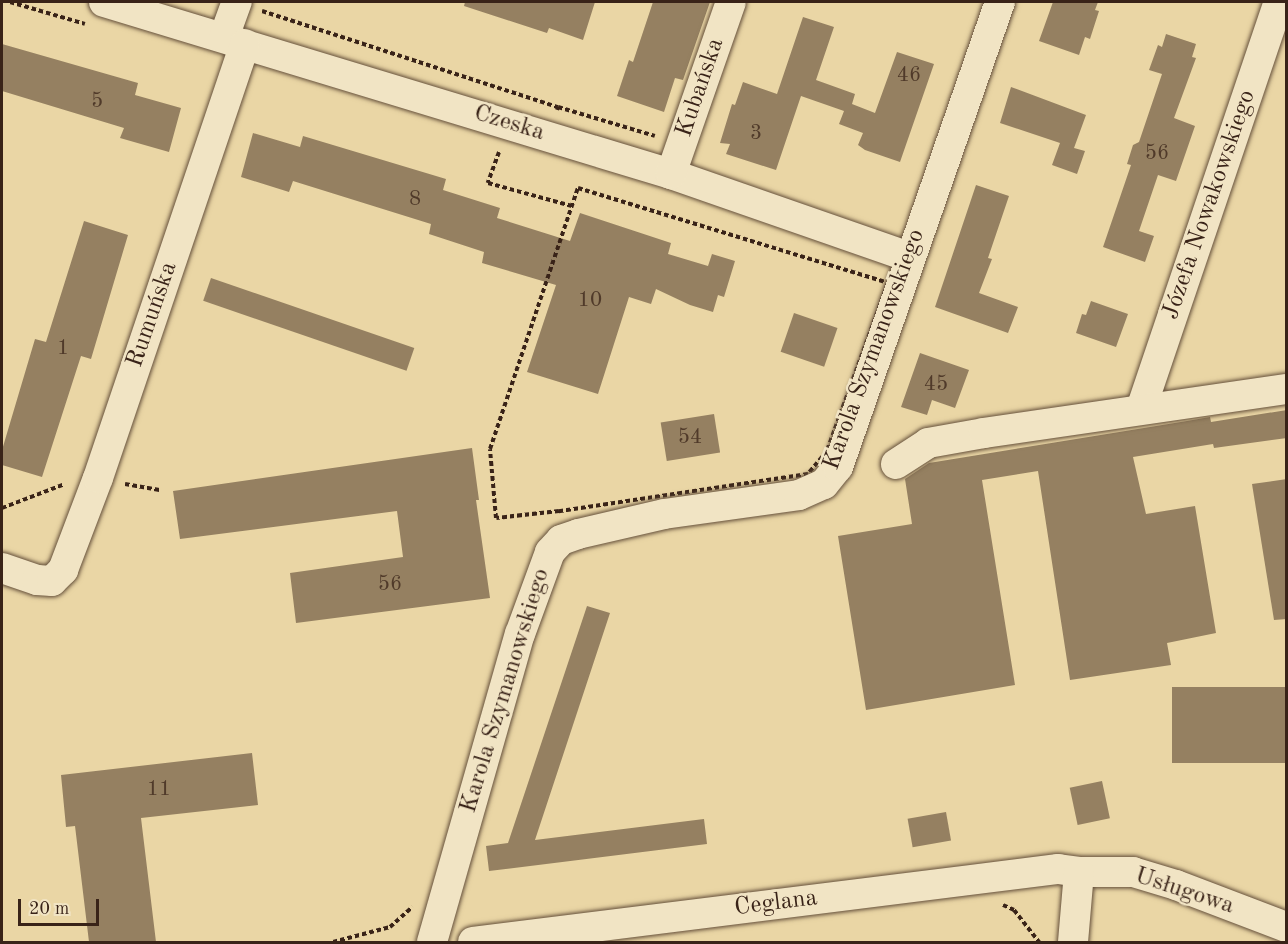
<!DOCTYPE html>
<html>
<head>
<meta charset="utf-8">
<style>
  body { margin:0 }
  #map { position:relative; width:1288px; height:944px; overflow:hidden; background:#ead6a5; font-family:"Old Standard TT",serif }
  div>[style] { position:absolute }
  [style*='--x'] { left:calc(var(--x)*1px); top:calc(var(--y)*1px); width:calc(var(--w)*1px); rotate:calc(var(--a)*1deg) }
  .building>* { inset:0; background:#958061; transform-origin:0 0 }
  .path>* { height:4px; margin-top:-2px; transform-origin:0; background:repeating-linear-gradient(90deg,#392318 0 4.5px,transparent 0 7.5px) }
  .roads { filter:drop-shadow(0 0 2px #65503b) drop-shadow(0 0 2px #65503b) }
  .minor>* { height:30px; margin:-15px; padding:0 15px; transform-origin:15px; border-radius:15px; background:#f1e4c4 }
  span { translate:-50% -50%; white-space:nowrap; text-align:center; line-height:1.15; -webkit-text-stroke:5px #f1e4c4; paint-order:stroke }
  .number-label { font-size:21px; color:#503a2a }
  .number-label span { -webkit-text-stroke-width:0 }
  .street-label { font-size:24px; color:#392318 }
  .frame { position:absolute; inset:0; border:3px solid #392318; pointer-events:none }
  .scale { position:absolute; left:18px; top:899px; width:81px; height:27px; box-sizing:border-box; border:3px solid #392318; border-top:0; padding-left:8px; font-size:18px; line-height:21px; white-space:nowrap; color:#392318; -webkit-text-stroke:4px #f1e4c4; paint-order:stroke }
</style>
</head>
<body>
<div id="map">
  <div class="building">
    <i style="clip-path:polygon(465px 2px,595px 2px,583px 40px,549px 28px,547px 33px,464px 6px)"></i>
    <i style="clip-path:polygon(653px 2px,710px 2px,683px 80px,675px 78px,664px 112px,617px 96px,629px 60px,633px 62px)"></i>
    <i style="clip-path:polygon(1053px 2px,1098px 2px,1095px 10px,1099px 11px,1090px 39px,1085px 37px,1079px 55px,1039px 41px)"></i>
    <i style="clip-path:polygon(803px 17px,834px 27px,816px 80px,855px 94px,852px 104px,875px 113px,897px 52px,934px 64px,900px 162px,865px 150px,858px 145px,863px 133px,839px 124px,844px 111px,801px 96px,776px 170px,726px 154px,730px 144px,720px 143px,732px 104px,735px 105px,743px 82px,777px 94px)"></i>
    <i style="clip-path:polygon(1166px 34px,1196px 44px,1192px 57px,1196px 58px,1174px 118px,1195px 126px,1176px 181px,1158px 175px,1139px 231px,1154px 236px,1145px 262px,1103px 247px,1131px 165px,1127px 164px,1133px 145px,1139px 142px,1162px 74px,1149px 70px,1158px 45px,1162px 47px)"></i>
    <i style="clip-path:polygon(2px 44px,138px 83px,135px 95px,181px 108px,169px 152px,120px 138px,124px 128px,2px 91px)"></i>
    <i style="clip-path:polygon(1011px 87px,1086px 115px,1074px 148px,1085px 151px,1077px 174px,1052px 165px,1060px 143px,1000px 123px)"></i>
    <i style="clip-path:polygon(253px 133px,300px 147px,303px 136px,446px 179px,443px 190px,500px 208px,497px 218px,570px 241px,580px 213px,671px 243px,668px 254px,708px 266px,712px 254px,735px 261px,724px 297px,718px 295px,713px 312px,690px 305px,656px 289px,651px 304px,629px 297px,598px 394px,527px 372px,556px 285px,482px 263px,484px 252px,429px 234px,431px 224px,293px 181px,289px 192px,241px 177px)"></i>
    <i style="clip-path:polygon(976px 185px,1009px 196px,988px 258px,992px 259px,979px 293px,1018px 307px,1008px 333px,935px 307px)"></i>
    <i style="clip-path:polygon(84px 221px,128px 235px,91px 359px,81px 356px,42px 477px,2px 465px,2px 450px,35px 339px,46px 342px)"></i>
    <i style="left:211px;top:278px;width:215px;height:24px;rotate:19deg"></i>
    <i style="clip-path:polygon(1091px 301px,1128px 314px,1116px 347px,1076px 333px,1082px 314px,1086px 315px)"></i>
    <i style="left:794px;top:313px;width:46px;height:41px;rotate:19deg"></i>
    <i style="clip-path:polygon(920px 353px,969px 370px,955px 408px,932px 400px,927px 415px,901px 407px)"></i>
    <i style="clip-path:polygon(1287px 410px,1287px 438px,1214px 448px,1213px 444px,1133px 457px,1146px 514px,1195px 506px,1216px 633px,1167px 643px,1171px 665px,1070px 680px,1038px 471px,982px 480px,1015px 685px,866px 710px,838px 536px,912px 524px,905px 479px,929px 463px,1187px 421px,1210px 417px,1211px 422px)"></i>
    <i style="left:714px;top:414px;width:39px;height:54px;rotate:81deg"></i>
    <i style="clip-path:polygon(472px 448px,479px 500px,476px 500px,490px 598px,296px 623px,290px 573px,403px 557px,397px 511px,180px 539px,173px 491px)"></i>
    <i style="clip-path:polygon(1287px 479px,1287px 619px,1274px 620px,1252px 484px)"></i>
    <i style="clip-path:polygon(587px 606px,610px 613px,535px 840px,704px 819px,707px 844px,489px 871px,486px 846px,508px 843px)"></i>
    <i style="left:1287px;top:687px;width:76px;height:115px;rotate:90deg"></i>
    <i style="clip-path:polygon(252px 753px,258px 805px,141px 818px,156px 942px,89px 942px,75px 826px,66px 827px,61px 775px)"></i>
    <i style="left:1102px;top:781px;width:38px;height:33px;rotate:78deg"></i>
    <i style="left:946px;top:812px;width:29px;height:39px;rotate:80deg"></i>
  </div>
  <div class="path">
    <i style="--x:10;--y:2;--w:78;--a:16.3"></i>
    <i style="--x:262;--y:11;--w:311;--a:18"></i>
    <i style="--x:558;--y:107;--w:3;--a:108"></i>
    <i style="--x:558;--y:107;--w:101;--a:16.6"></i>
    <i style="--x:499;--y:152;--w:33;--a:110"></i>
    <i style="--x:488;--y:183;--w:87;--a:15.3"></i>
    <i style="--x:578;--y:188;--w:324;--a:17"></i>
    <i style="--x:888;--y:283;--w:179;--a:110"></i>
    <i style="--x:827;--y:451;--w:30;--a:130"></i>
    <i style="--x:808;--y:474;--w:252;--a:171.5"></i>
    <i style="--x:559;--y:511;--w:63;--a:173.7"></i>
    <i style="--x:496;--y:518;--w:69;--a:-95"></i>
    <i style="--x:490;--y:449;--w:275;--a:-71.4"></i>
    <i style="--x:125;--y:484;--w:35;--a:10"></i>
    <i style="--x:2;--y:508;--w:67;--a:-20.9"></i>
    <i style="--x:1003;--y:905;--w:12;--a:24"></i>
    <i style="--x:1014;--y:910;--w:41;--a:52"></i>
    <i style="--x:333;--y:942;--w:59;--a:-14.7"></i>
    <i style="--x:390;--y:927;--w:30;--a:-42"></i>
  </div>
  <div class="roads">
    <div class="minor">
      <i style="--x:104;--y:2;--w:593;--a:16.88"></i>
      <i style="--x:671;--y:174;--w:253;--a:19.2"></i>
      <i style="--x:224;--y:37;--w:37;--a:-70"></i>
      <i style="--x:671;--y:174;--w:182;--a:-70.8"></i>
      <i style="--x:1141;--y:409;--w:430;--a:-71.3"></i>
      <i style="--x:896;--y:464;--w:38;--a:-33"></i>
      <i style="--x:928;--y:443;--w:57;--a:-10.1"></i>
      <i style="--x:984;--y:433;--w:305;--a:-8.3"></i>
      <i style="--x:2;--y:568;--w:37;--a:19"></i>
      <i style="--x:37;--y:580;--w:15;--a:4"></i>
      <i style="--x:52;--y:581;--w:16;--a:-45"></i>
      <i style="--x:63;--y:570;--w:98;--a:-69.2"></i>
      <i style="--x:98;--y:478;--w:458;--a:-71.3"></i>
      <i style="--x:432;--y:942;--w:320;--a:-74.1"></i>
      <i style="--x:520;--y:634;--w:87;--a:-69.9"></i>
      <i style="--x:550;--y:552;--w:16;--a:-47"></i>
      <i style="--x:561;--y:540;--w:18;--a:-19"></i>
      <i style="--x:578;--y:534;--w:88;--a:-13.1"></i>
      <i style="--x:664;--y:514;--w:136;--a:-8"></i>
      <i style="--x:799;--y:495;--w:27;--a:-24"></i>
      <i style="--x:824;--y:484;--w:22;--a:-51"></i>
      <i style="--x:838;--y:467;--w:492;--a:-70.8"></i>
      <i style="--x:473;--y:942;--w:590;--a:-7.11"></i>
      <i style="--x:1058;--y:869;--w:21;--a:8"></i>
      <i style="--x:1079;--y:872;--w:54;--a:0"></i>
      <i style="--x:1133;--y:872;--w:45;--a:16.8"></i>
      <i style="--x:1176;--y:885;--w:118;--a:20.9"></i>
      <i style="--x:1073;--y:942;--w:70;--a:-85.1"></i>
    </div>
  </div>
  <div class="number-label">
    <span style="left:909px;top:76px">46</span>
    <span style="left:97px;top:102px">5</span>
    <span style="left:756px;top:134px">3</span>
    <span style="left:1157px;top:154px">56</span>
    <span style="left:415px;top:200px">8</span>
    <span style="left:590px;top:301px">10</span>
    <span style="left:63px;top:349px">1</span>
    <span style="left:936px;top:385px">45</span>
    <span style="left:690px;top:438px">54</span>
    <span style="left:390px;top:585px">56</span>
    <span style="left:159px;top:790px">11</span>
  </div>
  <div class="street-label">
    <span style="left:701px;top:88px;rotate:-71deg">Kubańska</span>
    <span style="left:509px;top:124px;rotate:17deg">Czeska</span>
    <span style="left:1210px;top:205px;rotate:-71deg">Józefa Nowakowskiego</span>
    <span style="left:153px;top:315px;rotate:-71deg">Rumuńska</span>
    <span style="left:875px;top:350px;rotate:-70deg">Karola Szymanowskiego</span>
    <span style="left:506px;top:691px;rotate:-73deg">Karola Szymanowskiego</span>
    <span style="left:1184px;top:892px;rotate:18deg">Usługowa</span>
    <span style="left:776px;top:904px;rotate:-7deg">Ceglana</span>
  </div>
  <div class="frame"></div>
  <div class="scale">20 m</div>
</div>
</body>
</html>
